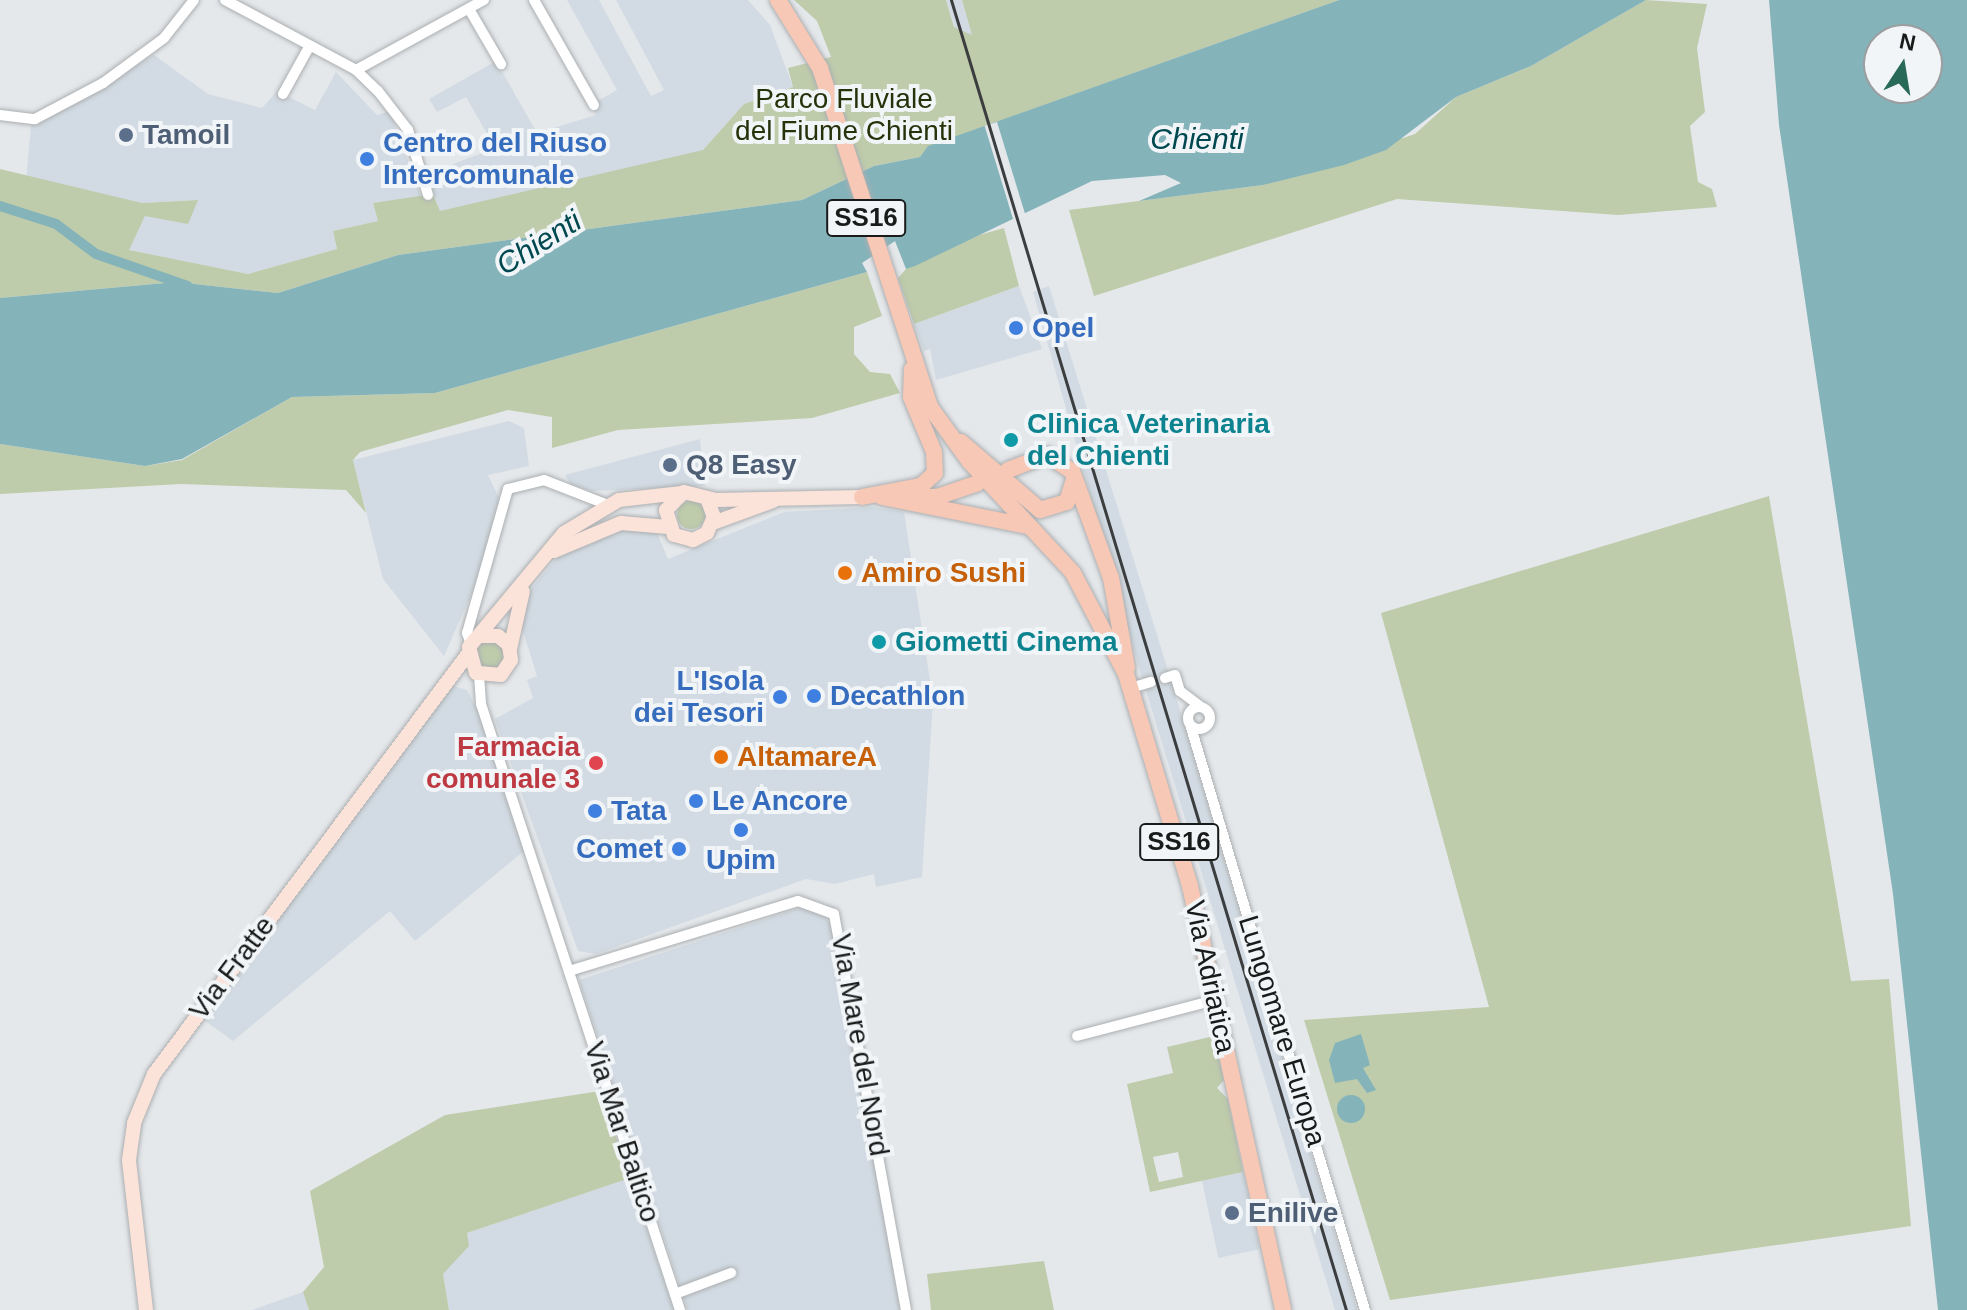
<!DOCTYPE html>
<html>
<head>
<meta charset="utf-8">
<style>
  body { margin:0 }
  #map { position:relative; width:1967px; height:1310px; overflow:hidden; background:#e5e8eb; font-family:Helvetica,sans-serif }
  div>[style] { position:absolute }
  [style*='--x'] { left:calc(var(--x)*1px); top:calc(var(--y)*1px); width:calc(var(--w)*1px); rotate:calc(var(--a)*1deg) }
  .built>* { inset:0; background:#d2dbe3; transform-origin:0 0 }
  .green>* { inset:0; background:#beccab }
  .round { border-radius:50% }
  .water>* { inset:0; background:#85b3ba }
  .pier>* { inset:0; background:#e5e8eb; transform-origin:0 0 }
  .canal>* { height:10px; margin:-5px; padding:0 5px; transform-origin:5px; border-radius:5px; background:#85b3ba }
  .roads { filter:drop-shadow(0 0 2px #acafb1) drop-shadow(0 0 2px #acafb1) }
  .street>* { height:10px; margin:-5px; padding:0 5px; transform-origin:5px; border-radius:5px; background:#fff }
  .street>.ring { margin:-5px; padding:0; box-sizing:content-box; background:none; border:10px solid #fff; border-radius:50% }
  .secondary>* { height:14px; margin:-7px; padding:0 7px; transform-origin:7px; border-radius:7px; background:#fbe3da }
  .primary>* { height:16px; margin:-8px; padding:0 8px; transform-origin:8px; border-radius:8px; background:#f7c8b5 }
  .rail>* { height:3px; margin:-1.5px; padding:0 1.5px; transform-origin:1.5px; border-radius:1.5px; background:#3c3d3e }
  .dots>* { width:22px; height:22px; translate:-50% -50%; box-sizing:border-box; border:4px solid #f2f5f8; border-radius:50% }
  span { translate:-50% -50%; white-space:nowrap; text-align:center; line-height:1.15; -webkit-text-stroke:8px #f2f5f8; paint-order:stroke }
  .shield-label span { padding:2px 6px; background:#f2f5f8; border:2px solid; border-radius:6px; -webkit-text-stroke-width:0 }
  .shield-label { font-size:26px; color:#191a1a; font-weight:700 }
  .park-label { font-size:28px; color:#25320a }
  .service-label { font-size:28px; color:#4e5e75; font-weight:700 }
  .left { translate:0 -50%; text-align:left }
  .shop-label { font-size:28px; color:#366cbe; font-weight:700 }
  .right { translate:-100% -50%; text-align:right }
  .culture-label { font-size:28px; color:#0d838f; font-weight:700 }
  .food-label { font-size:28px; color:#c56008; font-weight:700 }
  .health-label { font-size:28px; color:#be3a42; font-weight:700 }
  .street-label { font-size:28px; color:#191a1a }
  .water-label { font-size:30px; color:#004850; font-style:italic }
  .north { position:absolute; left:1863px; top:24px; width:80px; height:80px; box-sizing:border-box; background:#f2f5f8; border:2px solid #9b9d9f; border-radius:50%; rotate:12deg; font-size:22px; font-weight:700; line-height:32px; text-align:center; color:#191a1a }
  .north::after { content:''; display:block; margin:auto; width:28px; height:36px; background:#296958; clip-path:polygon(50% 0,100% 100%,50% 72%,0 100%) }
</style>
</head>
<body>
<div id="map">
  <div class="built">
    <i style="clip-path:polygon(567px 0,599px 0,651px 96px,664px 90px,616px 0,748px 0,770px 25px,793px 87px,744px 104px,703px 150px,677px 162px,440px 212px,427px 174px,495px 148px,466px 97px,437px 112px,429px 99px,496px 61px,537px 133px,596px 115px,591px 105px,617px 90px)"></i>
    <i style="clip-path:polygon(946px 0,962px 0,975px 45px,963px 53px)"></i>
    <i style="clip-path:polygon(154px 55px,208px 94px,262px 108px,277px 91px,315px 110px,336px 72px,377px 115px,390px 111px,421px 197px,373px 203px,378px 221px,333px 231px,337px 249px,248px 274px,128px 250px,145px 216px,198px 200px,142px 203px,26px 181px,31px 126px)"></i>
    <i style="clip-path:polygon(1019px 286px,1042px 349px,936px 380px,930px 349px,924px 351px,914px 324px)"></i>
    <i style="clip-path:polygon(1049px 286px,1171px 680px,1357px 1310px,1335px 1310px,1141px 674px,1033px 292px)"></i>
    <i style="clip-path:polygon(509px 421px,524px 428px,529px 466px,488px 475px,499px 498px,481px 572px,444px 656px,383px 579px,353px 460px)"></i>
    <i style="clip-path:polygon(700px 439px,705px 486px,592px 491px,571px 485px,565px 475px)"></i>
    <i style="clip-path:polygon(873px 507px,904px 512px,933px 700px,922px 877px,876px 887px,874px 874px,835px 884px,806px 879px,596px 954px,578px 951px,495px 719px,533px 698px,527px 680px,537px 676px,518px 615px,522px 600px,563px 550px,617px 530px,656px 531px,668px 559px,784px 512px)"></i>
    <i style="clip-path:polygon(453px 686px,467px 690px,477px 709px,524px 851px,415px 941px,390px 911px,233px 1041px,201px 1018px)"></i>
    <i style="clip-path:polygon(803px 907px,824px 915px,835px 932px,900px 1310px,688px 1310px,579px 980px)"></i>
    <i style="left:1243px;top:1172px;width:79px;height:42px;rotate:78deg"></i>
    <i style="clip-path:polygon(630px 1178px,674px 1310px,449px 1310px,443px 1274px,467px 1233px)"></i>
    <i style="clip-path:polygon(303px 1292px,309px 1310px,252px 1310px)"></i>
  </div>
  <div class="green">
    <i style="clip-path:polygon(794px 0,946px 0,954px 27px,972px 35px,962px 0,1339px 0,929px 146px,920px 157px,874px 166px,802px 200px,398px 255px,278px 293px,176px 282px,0 298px,0 169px,142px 203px,198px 200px,188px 224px,145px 216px,129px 250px,248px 274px,337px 249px,333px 231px,378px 221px,373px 203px,433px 194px,440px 211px,703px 150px,744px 104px,793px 87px,788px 68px,831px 57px,817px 21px)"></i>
    <i style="clip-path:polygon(1646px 0,1707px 4px,1697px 48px,1705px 112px,1690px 126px,1698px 182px,1712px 189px,1717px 207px,1618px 215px,1397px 199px,1094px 296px,1069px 210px,1263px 185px,1415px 134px,1456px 97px,1531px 66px)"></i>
    <i style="clip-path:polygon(1004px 228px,1019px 286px,914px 324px,898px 278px,906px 269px,958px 241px)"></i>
    <i style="clip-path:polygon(867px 272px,882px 316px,854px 327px,854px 354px,870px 372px,890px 374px,900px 393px,812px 418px,618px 430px,552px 448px,552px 417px,508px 410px,360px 452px,353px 460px,366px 513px,346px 490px,181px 484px,0 494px,0 444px,145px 466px,182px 460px,292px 397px,435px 393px)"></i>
    <i style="clip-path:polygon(1769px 496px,1851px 981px,1889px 979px,1911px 1226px,1390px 1300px,1304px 1020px,1489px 1007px,1381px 613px)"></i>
    <i class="round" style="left:677px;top:501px;width:28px;height:28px"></i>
    <i class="round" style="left:474px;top:640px;width:30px;height:30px"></i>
    <i style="clip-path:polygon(evenodd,1214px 1036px,1224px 1080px,1217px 1088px,1228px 1099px,1243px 1172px,1150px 1192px,1127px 1084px,1173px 1073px,1167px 1047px,1214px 1036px,1178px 1152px,1183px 1177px,1159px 1182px,1153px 1157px,1178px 1152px)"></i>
    <i style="clip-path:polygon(600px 1091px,630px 1178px,467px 1233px,469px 1246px,443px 1274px,449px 1310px,309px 1310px,303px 1292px,324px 1267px,310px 1191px,445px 1115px)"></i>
    <i style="clip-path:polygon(1044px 1261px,1054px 1310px,931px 1310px,927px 1274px)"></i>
  </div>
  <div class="water">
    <i style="clip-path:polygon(1339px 0,1646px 0,1531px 66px,1456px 97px,1386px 150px,1344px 165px,1263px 185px,1139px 201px,1181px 183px,1165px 175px,1092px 181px,915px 266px,906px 269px,895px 241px,862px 263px,867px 272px,435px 393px,292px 397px,182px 459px,145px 466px,0 444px,0 298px,176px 282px,278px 293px,398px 255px,802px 200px,874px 166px,920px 157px,928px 146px)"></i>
    <i style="clip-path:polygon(evenodd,1769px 0,1967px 0,1967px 1310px,1938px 1310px,1893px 894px,1779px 125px,1769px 0,1879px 40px,1927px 40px,1927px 88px,1879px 88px,1879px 40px)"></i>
    <i style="clip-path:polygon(1361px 1034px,1370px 1065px,1363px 1068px,1376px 1090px,1367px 1093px,1357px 1079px,1335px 1083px,1329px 1060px,1335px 1043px)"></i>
    <i class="round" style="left:1337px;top:1095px;width:28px;height:28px"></i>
  </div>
  <div class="pier">
    <i style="left:997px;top:122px;width:100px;height:13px;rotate:73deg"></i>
  </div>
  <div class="canal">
    <i style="--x:0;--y:206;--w:59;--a:17.8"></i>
    <i style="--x:56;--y:224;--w:50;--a:36.9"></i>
    <i style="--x:96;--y:254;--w:97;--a:19.2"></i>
  </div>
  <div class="roads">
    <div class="street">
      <i style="--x:225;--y:0;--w:149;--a:28.1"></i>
      <i style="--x:356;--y:70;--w:30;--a:44"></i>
      <i style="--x:378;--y:91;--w:49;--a:52.4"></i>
      <i style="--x:408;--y:130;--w:68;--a:72.9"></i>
      <i style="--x:534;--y:0;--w:121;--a:60.3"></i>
      <i style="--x:469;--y:9;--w:64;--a:59.8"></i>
      <i style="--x:356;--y:70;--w:146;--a:-28.7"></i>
      <i style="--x:283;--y:94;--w:54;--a:-61"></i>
      <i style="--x:0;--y:115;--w:35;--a:7"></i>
      <i style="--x:35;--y:119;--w:77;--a:-27.9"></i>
      <i style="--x:103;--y:83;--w:76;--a:-36.4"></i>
      <i style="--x:164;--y:38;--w:48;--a:-51.7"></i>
      <i style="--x:471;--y:645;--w:13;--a:-108"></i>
      <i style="--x:467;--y:633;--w:150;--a:-74.1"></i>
      <i style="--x:508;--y:489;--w:37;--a:-14"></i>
      <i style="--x:544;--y:480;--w:69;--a:21.3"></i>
      <i style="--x:479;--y:675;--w:29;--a:86"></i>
      <i style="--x:481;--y:704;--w:638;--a:71.82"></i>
      <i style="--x:1165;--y:678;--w:10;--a:-17"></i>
      <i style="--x:1175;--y:675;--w:17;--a:73"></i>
      <i style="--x:1180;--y:691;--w:26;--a:37"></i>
      <i style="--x:1131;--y:688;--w:21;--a:-17"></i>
      <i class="ring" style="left:1188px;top:707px;width:12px;height:12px"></i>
      <i style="--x:1190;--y:724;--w:612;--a:73.37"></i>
      <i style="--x:569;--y:971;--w:239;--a:-17"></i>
      <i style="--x:798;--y:901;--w:38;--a:20"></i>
      <i style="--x:834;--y:914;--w:402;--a:79.7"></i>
      <i style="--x:1077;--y:1036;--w:143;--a:-14.6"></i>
      <i style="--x:675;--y:1294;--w:60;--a:-20.6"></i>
    </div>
    <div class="secondary">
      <i style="--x:707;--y:498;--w:20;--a:70"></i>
      <i style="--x:714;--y:517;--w:17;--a:114"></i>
      <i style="--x:707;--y:533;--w:16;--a:153"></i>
      <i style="--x:693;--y:540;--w:20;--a:-165"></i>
      <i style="--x:674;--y:535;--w:26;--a:-108"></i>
      <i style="--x:666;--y:510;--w:25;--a:-45"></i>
      <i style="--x:684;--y:492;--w:33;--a:14"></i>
      <i style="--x:716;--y:500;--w:146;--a:-1.2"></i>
      <i style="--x:713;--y:523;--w:64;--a:-20.1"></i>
      <i style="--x:554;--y:551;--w:73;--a:-22.7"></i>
      <i style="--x:621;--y:523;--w:47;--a:4.9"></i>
      <i style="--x:480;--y:636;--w:18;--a:0"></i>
      <i style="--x:498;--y:636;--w:14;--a:39"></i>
      <i style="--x:509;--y:645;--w:15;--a:82"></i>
      <i style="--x:511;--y:660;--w:18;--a:124"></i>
      <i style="--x:501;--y:675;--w:25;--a:-175"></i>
      <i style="--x:476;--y:673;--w:27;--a:-105"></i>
      <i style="--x:469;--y:647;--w:148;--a:-50.2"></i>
      <i style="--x:564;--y:533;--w:64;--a:-31"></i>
      <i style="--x:619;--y:500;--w:61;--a:-6.5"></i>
      <i style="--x:510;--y:649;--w:59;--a:-77.4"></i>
      <i style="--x:146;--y:1310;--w:151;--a:-96.5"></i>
      <i style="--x:129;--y:1160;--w:37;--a:-82"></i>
      <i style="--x:134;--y:1123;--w:53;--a:-67.8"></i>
      <i style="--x:154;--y:1074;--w:524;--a:-53.22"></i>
    </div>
    <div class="primary">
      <i style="--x:778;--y:0;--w:80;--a:58.3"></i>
      <i style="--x:820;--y:68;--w:356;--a:72"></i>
      <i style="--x:930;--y:407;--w:68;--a:54"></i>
      <i style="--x:970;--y:462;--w:151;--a:47.1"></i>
      <i style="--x:1073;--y:573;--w:114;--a:62.3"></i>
      <i style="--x:1126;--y:674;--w:221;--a:73.2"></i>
      <i style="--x:1190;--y:886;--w:434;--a:77.6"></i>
      <i style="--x:961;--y:442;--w:104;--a:40.7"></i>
      <i style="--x:1040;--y:510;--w:28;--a:-17"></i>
      <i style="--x:1067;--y:502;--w:24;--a:-73"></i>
      <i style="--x:1008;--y:470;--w:42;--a:-21"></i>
      <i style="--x:1047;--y:455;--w:30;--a:33"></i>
      <i style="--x:1072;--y:471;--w:114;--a:70"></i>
      <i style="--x:1111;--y:578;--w:91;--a:79.9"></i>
      <i style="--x:862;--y:497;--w:60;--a:-10.6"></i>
      <i style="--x:921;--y:486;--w:19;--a:-43"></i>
      <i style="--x:935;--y:473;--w:21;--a:-93"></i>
      <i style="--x:934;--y:452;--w:60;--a:-112.7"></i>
      <i style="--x:911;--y:397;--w:28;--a:-88"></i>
      <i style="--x:882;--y:497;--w:148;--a:11.3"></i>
      <i style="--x:899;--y:498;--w:38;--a:-2"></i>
      <i style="--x:937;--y:497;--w:43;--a:-18.9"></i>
    </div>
  </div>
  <div class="rail">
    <i style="--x:951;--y:0;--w:1368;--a:73.22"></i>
  </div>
  <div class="dots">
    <i style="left:126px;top:135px;background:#5c6f8a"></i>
    <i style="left:367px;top:159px;background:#3f7fe0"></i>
    <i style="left:1016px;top:328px;background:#3f7fe0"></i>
    <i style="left:1011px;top:440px;background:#0f9aa8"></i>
    <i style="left:670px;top:465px;background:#5c6f8a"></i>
    <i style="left:845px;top:573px;background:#e8710a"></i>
    <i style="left:879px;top:642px;background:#0f9aa8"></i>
    <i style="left:814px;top:696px;background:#3f7fe0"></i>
    <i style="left:780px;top:697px;background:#3f7fe0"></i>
    <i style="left:721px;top:757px;background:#e8710a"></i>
    <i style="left:596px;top:763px;background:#e0444e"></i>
    <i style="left:696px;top:801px;background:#3f7fe0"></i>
    <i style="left:595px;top:811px;background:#3f7fe0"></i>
    <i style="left:741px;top:830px;background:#3f7fe0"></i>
    <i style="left:679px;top:849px;background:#3f7fe0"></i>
    <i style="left:1232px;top:1213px;background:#5c6f8a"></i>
  </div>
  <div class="shield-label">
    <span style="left:866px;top:218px">SS16</span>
    <span style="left:1179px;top:842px">SS16</span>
  </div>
  <div class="park-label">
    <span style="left:844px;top:115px">Parco Fluviale<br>del Fiume Chienti</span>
  </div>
  <div class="service-label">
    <span class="left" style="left:142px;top:135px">Tamoil</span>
    <span class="left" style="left:686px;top:465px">Q8 Easy</span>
    <span class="left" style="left:1248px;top:1213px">Enilive</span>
  </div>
  <div class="shop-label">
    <span class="left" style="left:383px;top:159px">Centro del Riuso<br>Intercomunale</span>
    <span class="left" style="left:1032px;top:328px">Opel</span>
    <span class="right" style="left:764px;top:697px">L'Isola<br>dei Tesori</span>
    <span class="left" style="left:830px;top:696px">Decathlon</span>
    <span class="left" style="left:712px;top:801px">Le Ancore</span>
    <span class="left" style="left:611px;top:811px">Tata</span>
    <span class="right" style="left:663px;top:849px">Comet</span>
    <span style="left:741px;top:860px">Upim</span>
  </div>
  <div class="culture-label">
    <span class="left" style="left:1027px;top:440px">Clinica Veterinaria<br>del Chienti</span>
    <span class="left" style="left:895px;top:642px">Giometti Cinema</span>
  </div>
  <div class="food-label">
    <span class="left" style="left:861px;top:573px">Amiro Sushi</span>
    <span class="left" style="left:737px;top:757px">AltamareA</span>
  </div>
  <div class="health-label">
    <span class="right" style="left:580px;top:763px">Farmacia<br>comunale 3</span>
  </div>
  <div class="street-label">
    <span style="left:232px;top:968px;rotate:-53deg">Via Fratte</span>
    <span style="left:1210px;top:977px;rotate:78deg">Via Adriatica</span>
    <span style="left:1282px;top:1031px;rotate:73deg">Lungomare Europa</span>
    <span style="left:860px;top:1045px;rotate:80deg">Via Mare del Nord</span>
    <span style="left:622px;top:1132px;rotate:72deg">Via Mar Baltico</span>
  </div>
  <div class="water-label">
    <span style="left:1197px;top:139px">Chienti</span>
    <span style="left:539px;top:243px;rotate:-32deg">Chienti</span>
  </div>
  <div class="north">N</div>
</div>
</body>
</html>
